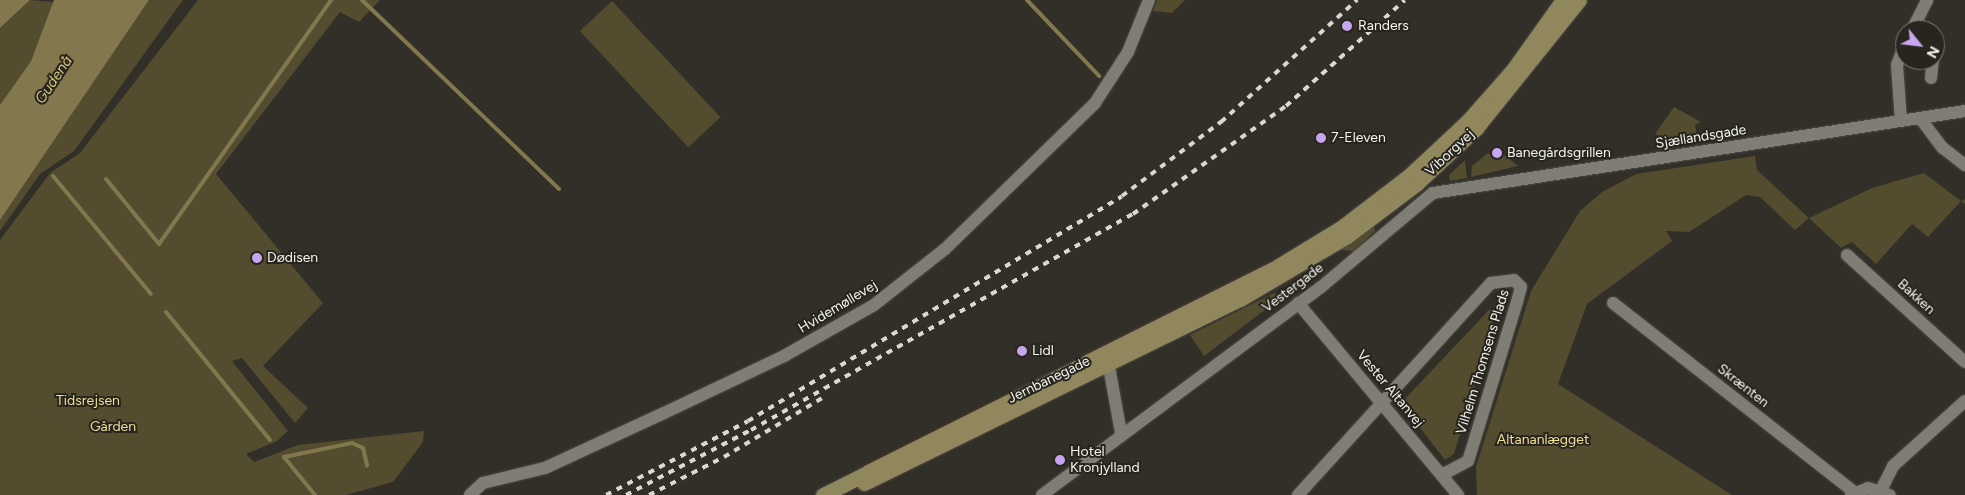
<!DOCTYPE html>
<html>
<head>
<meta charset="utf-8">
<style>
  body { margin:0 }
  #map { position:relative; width:1965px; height:495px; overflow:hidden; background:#312f27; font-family:Figtree,sans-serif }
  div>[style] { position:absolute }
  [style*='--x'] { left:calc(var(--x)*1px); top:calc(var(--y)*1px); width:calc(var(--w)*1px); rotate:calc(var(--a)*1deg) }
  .green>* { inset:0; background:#544c2f; transform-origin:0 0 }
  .water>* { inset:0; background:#83784d }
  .stream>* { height:4px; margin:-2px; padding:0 2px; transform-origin:2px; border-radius:2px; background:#83784d }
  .roads { filter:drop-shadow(0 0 1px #4e4c46) drop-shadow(0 0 1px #4e4c46) }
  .minor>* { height:12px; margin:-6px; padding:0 6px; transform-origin:6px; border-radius:6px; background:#7f7d74 }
  .secondary>* { height:15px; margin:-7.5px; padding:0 7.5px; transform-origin:7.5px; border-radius:7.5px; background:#90875c }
  .rail>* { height:4px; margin-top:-2px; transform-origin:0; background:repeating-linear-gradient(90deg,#d9d8d2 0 6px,transparent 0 12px) }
  .dots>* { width:14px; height:14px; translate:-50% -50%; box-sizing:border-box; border:2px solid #27251e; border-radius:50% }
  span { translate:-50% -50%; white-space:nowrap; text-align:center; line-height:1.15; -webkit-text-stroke:4px #27251e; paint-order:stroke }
  .poi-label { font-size:14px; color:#f5f4ef }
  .left { translate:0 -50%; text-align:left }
  .street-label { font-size:14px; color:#f5f4ef }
  .park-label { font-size:14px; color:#f0dd96 }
  .water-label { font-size:15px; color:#d7c47e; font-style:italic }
  .north { position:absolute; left:1895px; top:20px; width:50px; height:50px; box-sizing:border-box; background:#27251e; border:1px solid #797872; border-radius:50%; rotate:119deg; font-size:14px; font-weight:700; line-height:20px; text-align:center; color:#f5f4ef }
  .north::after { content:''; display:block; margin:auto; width:18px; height:22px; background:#c7a6ef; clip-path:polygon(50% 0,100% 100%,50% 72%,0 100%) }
</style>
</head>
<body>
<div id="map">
  <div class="green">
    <i style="clip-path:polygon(30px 0,54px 2px,31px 61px,0 105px,0 28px)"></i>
    <i style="clip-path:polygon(149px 0,183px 0,74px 151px,40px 174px,0 231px,0 220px)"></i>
    <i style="clip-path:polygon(198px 0,380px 0,359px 22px,340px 12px,216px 174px,323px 303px,263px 366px,308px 408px,295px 423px,242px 358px,232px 361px,288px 431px,277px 441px,246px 454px,254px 462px,298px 445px,424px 431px,423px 442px,393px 482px,346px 495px,0 495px,0 240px,50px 173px,80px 153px)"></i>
    <i style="clip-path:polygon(1157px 0,1185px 0,1172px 13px,1153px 11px)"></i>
    <i style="left:612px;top:1px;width:159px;height:44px;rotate:47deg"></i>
    <i style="clip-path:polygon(1674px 107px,1701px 122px,1695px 125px,1697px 134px,1664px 138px,1655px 134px)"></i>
    <i style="clip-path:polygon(1500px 152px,1518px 166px,1471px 177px,1472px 166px,1488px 153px,1495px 158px)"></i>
    <i style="clip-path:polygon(1755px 156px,1757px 170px,1809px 218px,1872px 188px,1924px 173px,1961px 201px,1965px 199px,1965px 204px,1961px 201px,1928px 237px,1912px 224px,1876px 264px,1852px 242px,1841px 248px,1809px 218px,1795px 230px,1760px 197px,1746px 195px,1689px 232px,1666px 231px,1672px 241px,1587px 304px,1558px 384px,1732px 495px,1477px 495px,1476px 467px,1531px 291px,1580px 211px,1602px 192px,1636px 174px)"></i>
    <i style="clip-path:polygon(1465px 160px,1467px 178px,1450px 181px,1449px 175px)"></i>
    <i style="clip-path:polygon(1374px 226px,1375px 231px,1354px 251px,1340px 250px)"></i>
    <i style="clip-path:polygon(1276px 292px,1274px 303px,1204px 356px,1190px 335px)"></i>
    <i style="clip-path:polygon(1490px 309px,1495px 317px,1486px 348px,1454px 454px,1445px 460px,1401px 403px)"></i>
  </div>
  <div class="water">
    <i style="clip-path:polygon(0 0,30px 0,0 28px)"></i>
    <i style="clip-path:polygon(54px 0,149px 0,0 220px,0 105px,31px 61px)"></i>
  </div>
  <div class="stream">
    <i style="--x:362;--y:0;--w:273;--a:43.8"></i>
    <i style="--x:1027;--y:0;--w:105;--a:46.5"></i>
    <i style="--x:53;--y:176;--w:153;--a:50.3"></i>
    <i style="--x:106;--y:179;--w:84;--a:50.8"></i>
    <i style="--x:159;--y:244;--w:299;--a:-54.8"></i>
    <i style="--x:166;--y:312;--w:165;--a:50.9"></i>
    <i style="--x:315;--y:495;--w:49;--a:-129.2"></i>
    <i style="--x:284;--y:457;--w:69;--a:-11.6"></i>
    <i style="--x:352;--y:443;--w:12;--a:24"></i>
    <i style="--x:363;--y:448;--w:18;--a:77"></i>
  </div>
  <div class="roads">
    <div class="minor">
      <i style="--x:1912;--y:30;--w:34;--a:-63"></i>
      <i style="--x:1931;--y:78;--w:18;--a:-84"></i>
      <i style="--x:1920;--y:118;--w:38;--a:53"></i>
      <i style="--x:1943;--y:148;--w:28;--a:38"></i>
      <i style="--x:1901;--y:121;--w:56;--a:-94.1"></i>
      <i style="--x:1897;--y:65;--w:22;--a:-69"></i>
      <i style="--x:1847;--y:255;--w:159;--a:42.2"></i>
      <i style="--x:1298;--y:303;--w:250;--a:50.2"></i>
      <i style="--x:1613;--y:303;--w:308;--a:38.1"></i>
      <i style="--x:1103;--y:357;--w:17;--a:65"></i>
      <i style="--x:1110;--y:372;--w:62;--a:79.8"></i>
      <i style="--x:1881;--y:490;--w:27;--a:-63"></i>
      <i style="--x:1893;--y:466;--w:97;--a:-42.1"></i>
      <i style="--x:470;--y:495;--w:18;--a:-43"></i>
      <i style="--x:483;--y:483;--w:64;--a:-13.6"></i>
      <i style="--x:545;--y:468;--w:131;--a:-24.8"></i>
      <i style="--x:664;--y:413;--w:133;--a:-25.4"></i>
      <i style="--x:784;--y:356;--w:103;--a:-29.5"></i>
      <i style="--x:874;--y:305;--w:90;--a:-38.3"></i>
      <i style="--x:945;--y:249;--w:209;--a:-44.2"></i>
      <i style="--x:1095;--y:103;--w:61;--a:-57.1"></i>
      <i style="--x:1128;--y:52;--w:56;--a:-68"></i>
      <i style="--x:1042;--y:495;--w:347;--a:-36.7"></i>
      <i style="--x:1320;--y:288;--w:148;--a:-40.1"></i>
      <i style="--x:1433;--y:193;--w:538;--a:-8.76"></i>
      <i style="--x:1298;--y:495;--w:287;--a:-47.7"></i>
      <i style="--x:1491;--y:283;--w:23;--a:-7"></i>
      <i style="--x:1514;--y:280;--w:10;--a:45"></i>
      <i style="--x:1521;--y:287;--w:16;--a:105"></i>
      <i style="--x:1517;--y:302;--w:166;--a:107.1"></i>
      <i style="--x:1468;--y:461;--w:30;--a:152"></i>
      <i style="--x:1851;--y:495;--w:18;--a:-22"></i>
      <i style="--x:1868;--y:488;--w:23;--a:18"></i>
    </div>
    <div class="secondary">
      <i style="--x:864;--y:483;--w:419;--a:-26.1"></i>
      <i style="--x:1240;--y:299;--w:124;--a:-30.5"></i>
      <i style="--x:1347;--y:236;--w:88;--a:-37.1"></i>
      <i style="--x:1417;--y:183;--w:81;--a:-43"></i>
      <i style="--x:1476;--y:128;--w:164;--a:-51.2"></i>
      <i style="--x:823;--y:495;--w:508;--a:-26.67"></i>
      <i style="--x:1277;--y:267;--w:75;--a:-31.4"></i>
      <i style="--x:1341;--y:228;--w:86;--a:-37.4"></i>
      <i style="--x:1409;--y:176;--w:81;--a:-43"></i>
      <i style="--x:1468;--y:121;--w:68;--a:-48.6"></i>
      <i style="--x:1513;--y:70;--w:86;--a:-54.5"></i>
    </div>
  </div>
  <div class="rail">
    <i style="--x:606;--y:495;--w:160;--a:-27.5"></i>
    <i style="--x:748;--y:421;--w:436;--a:-31"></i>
    <i style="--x:1122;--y:196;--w:124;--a:-36.8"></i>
    <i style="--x:1221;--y:122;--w:183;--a:-41.9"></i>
    <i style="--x:626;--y:495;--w:141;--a:-27.5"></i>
    <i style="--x:751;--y:430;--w:439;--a:-29.5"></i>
    <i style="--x:1133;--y:214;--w:187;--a:-35.2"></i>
    <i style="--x:1286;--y:106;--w:159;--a:-41.7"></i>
    <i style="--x:649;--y:495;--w:84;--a:-26.9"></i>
    <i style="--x:724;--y:457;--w:117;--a:-31"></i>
  </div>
  <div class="dots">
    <i style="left:1347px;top:26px;background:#c7a6ef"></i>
    <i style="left:1321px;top:138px;background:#c7a6ef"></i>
    <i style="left:1497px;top:153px;background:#c7a6ef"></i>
    <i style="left:257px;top:258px;background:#c7a6ef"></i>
    <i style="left:1022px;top:351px;background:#c7a6ef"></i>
    <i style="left:1060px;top:460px;background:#c7a6ef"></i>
  </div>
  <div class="poi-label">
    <span class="left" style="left:1358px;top:26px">Randers</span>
    <span class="left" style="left:1331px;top:138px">7-Eleven</span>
    <span class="left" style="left:1507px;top:153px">Banegårdsgrillen</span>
    <span class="left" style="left:267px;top:258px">Dødisen</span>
    <span class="left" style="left:1032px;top:351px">Lidl</span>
    <span class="left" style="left:1070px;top:460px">Hotel<br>Kronjylland</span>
  </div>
  <div class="street-label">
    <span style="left:1701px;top:137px;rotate:-9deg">Sjællandsgade</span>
    <span style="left:1450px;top:153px;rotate:-43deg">Viborgvej</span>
    <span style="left:1293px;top:288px;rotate:-37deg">Vestergade</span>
    <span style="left:1916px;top:297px;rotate:42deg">Bakken</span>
    <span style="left:838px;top:307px;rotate:-31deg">Hvidemøllevej</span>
    <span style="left:1483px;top:362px;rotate:-73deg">Vilhelm Thomsens Plads</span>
    <span style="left:1049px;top:380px;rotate:-26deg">Jernbanegade</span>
    <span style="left:1743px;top:386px;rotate:38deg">Skrænten</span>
    <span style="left:1390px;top:389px;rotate:50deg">Vester Altanvej</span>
  </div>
  <div class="park-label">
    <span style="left:88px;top:401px">Tidsrejsen</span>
    <span style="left:113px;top:427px">Gården</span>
    <span style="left:1543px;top:440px">Altananlægget</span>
  </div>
  <div class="water-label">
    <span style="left:54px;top:80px;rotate:-56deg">Gudenå</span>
  </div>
  <div class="north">N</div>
</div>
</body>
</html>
